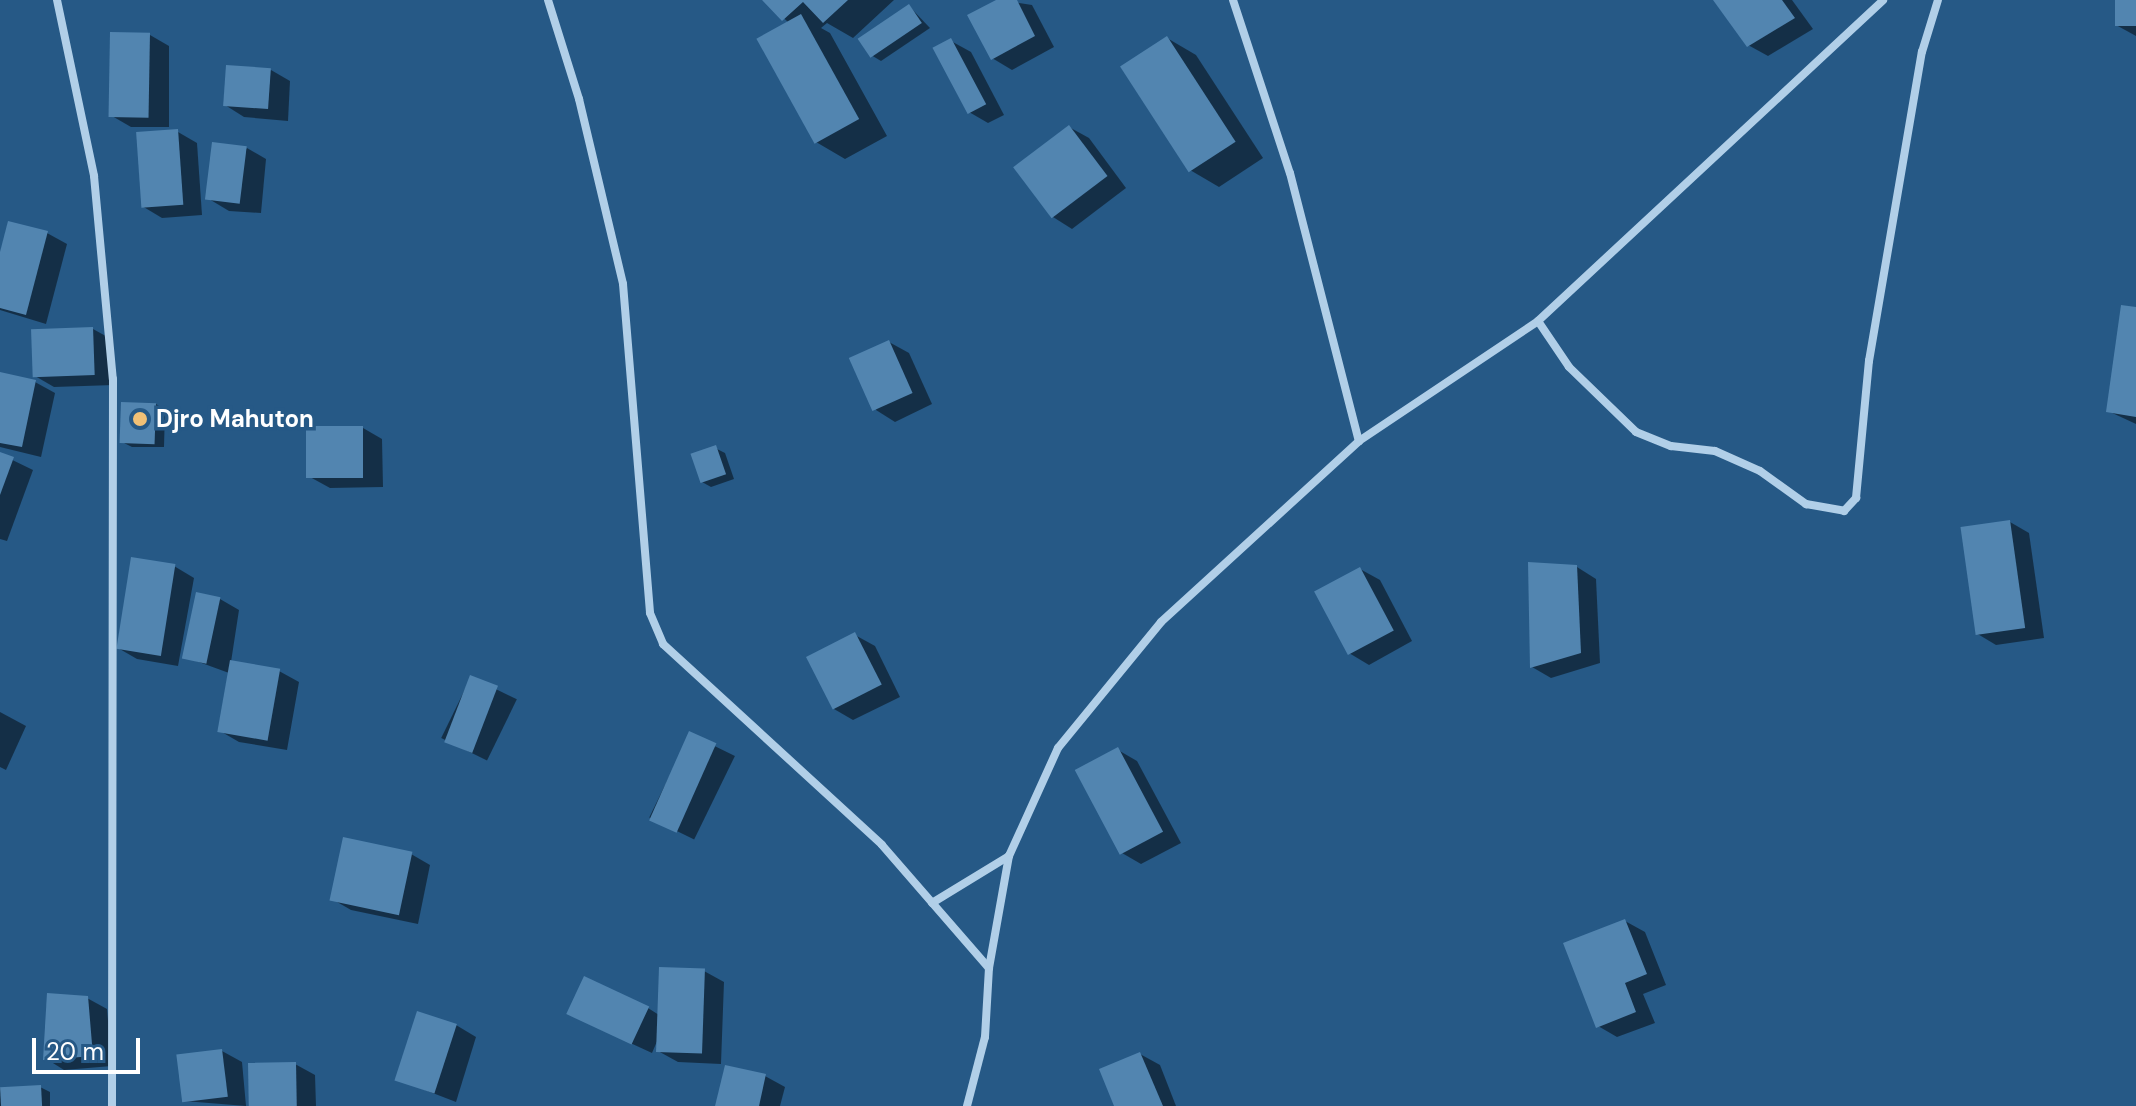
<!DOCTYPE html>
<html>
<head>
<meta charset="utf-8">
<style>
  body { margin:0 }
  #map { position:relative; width:2136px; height:1106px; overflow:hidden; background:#265986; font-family:"DM Sans",sans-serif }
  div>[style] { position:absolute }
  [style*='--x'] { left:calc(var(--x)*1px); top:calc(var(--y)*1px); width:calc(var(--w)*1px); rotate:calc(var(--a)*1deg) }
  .shadow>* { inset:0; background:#0007; transform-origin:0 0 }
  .building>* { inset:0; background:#5285b0; transform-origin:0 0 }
  .street>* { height:8px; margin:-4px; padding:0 4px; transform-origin:4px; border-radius:4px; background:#b1cfe8 }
  .dots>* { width:22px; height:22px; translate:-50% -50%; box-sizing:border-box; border:4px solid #265986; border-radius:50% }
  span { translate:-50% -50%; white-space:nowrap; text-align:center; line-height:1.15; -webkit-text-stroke:7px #265986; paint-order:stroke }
  .poi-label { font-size:24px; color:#fff; font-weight:700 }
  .left { translate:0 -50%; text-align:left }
  .scale { position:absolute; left:32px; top:1038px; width:108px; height:36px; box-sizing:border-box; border:4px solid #fff; border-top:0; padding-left:10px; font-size:24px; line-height:28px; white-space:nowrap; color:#fff; -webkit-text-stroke:6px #265986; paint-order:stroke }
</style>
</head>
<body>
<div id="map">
  <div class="shadow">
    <i style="clip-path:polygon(765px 0,894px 0,853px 38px,827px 23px,821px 28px,830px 33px,887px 136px,845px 159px,816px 142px,789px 23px)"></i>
    <i style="clip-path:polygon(1000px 0,1032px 5px,1054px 47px,1012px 70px,992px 58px)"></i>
    <i style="clip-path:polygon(1716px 0,1792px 0,1813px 29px,1768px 56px,1748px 45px)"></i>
    <i style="clip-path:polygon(2117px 0,2136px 0,2136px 36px,2116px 25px)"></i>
    <i style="clip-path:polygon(909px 6px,930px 28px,881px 61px,871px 55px)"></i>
    <i style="clip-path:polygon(150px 35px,169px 46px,169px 127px,131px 127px,112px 116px)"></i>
    <i style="clip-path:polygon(1167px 38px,1196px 55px,1263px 158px,1219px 187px,1190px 170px)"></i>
    <i style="clip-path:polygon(951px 41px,971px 52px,1004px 115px,988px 123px,969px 112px)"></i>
    <i style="clip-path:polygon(271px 70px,290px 81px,288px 121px,244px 117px,225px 105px)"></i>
    <i style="clip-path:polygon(1069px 127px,1089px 138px,1126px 188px,1072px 229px,1053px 217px)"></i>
    <i style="clip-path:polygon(178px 132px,197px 143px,202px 215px,162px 218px,142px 206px)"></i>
    <i style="clip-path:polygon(247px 148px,266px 159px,261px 213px,229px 211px,209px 199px)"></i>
    <i style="clip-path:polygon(47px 233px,67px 244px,46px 324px,0 310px,0 259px)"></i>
    <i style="clip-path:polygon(2136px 309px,2136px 424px,2108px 411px)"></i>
    <i style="clip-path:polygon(93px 329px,113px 340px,114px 385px,54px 387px,35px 376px)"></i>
    <i style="clip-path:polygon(889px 342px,909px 353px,932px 404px,895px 422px,876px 410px)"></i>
    <i style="clip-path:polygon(0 374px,35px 382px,55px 393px,41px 457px,0 447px)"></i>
    <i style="clip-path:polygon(156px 404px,165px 410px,164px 447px,132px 447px,122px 442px)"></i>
    <i style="clip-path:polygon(363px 428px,382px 439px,383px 487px,330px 488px,310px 477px)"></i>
    <i style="clip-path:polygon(715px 448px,725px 453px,734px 479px,711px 487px,702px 482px)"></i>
    <i style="clip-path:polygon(0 454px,33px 470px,7px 541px,0 539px)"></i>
    <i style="clip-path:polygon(2010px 522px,2029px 533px,2044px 638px,1996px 645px,1976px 633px)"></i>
    <i style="clip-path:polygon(174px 566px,194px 578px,178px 666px,137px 659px,118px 648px)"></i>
    <i style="clip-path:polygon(1577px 567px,1596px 579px,1600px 663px,1551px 678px,1532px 667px)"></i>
    <i style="clip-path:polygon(1360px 569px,1380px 580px,1412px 641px,1369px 665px,1349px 653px)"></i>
    <i style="clip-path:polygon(220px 599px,239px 610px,231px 662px,279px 671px,299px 682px,287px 750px,239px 742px,220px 731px,229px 673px,188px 658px)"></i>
    <i style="clip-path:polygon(855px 635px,875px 646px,900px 697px,853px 720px,834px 709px)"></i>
    <i style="left:471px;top:677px;width:51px;height:68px;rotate:26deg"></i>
    <i style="clip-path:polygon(0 712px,26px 726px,6px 770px,0 767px)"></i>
    <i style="left:690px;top:734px;width:50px;height:93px;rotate:26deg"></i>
    <i style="clip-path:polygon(1118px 750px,1137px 761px,1181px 843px,1141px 864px,1122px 853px)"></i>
    <i style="clip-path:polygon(411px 854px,430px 865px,418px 924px,351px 910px,332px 899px)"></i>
    <i style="clip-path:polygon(1625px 921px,1645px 932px,1666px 985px,1643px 994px,1655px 1023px,1617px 1037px,1598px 1026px)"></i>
    <i style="clip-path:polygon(704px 971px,724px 982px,721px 1064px,678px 1062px,658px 1051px,658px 1039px,652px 1053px,589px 1024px,648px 1008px,659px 1015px)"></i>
    <i style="clip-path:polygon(87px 998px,107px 1009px,112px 1066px,64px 1070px,45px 1058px)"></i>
    <i style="clip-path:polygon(456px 1025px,476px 1037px,456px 1102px,399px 1080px)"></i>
    <i style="clip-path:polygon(222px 1051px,242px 1062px,246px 1106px,184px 1101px)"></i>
    <i style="clip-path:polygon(1140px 1054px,1160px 1065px,1176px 1106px,1116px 1106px)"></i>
    <i style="clip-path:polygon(295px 1064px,315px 1075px,316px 1106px,252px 1106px)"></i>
    <i style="clip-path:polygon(765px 1076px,785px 1087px,780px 1106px,717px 1106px)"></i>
    <i style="clip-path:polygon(40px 1087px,50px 1092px,50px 1106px,0 1106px,0 1088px)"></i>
  </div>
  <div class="building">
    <i style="clip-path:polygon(762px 0,848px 0,823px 23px,803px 2px,782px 21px)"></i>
    <i style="clip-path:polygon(996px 0,1017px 0,1035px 36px,991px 60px,967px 15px)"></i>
    <i style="clip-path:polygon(1713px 0,1782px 0,1795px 18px,1747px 47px)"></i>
    <i style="left:2115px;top:0;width:21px;height:26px"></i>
    <i style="left:909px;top:4px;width:23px;height:62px;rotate:56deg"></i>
    <i style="left:801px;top:14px;width:120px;height:51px;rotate:61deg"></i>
    <i style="left:110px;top:32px;width:40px;height:85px;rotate:1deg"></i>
    <i style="left:1167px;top:36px;width:126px;height:56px;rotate:57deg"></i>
    <i style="left:951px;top:38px;width:75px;height:21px;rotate:62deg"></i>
    <i style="left:226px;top:65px;width:45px;height:41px;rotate:4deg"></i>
    <i style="left:1069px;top:125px;width:64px;height:70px;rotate:53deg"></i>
    <i style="left:178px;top:129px;width:76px;height:42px;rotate:86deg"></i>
    <i style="left:212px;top:142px;width:35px;height:58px;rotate:7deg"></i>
    <i style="clip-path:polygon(8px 221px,48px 231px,26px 315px,0 308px,0 252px)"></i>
    <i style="clip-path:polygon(2121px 305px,2136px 307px,2136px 417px,2106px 412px)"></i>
    <i style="left:93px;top:327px;width:48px;height:62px;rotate:88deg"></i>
    <i style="left:889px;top:340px;width:58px;height:44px;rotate:66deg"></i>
    <i style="clip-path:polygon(0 372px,36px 380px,22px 447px,0 443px)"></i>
    <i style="left:121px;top:402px;width:35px;height:41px;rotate:2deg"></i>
    <i style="left:306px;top:426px;width:57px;height:52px"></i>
    <i style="left:716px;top:445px;width:31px;height:27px;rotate:71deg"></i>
    <i style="clip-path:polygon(0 452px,14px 457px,0 495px)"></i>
    <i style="left:2010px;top:520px;width:109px;height:50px;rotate:82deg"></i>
    <i style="left:131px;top:557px;width:45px;height:93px;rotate:9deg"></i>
    <i style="clip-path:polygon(1528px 562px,1577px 565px,1581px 653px,1530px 668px)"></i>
    <i style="left:1360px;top:567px;width:72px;height:52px;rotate:62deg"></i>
    <i style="left:196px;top:592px;width:25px;height:68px;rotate:12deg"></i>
    <i style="left:855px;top:632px;width:59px;height:55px;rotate:63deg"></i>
    <i style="left:230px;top:660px;width:51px;height:73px;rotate:10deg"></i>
    <i style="left:470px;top:675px;width:30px;height:72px;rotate:21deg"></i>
    <i style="left:689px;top:731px;width:30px;height:98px;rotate:24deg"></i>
    <i style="left:1118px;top:747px;width:96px;height:49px;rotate:62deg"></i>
    <i style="left:343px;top:837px;width:71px;height:65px;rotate:12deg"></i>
    <i style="clip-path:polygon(1625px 919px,1647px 974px,1625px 983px,1636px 1012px,1596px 1028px,1563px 943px)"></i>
    <i style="left:659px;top:967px;width:46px;height:85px;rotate:2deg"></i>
    <i style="left:584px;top:976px;width:72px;height:42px;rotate:25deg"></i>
    <i style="clip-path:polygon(47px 993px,88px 996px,93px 1056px,43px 1060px)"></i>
    <i style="left:417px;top:1011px;width:42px;height:73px;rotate:18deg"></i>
    <i style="left:222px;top:1049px;width:48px;height:46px;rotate:83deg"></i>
    <i style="clip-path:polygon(1140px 1052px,1163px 1106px,1114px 1106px,1099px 1069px)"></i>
    <i style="left:296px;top:1062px;width:44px;height:48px;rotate:89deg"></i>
    <i style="clip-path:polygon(725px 1065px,766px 1074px,759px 1106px,715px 1106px)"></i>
    <i style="left:41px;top:1085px;width:21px;height:41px;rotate:87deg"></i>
  </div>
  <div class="street">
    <i style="--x:57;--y:0;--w:180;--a:78.1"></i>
    <i style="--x:94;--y:176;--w:204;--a:84.7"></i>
    <i style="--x:113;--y:379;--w:727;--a:90.08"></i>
    <i style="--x:548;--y:0;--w:104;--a:72.6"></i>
    <i style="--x:579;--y:99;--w:190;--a:76.6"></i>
    <i style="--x:623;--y:284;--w:330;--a:85.3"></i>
    <i style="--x:650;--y:613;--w:34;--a:67"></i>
    <i style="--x:663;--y:644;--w:297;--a:42.5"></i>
    <i style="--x:882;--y:845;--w:163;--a:49"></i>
    <i style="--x:1233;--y:0;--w:182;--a:71.8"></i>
    <i style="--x:1290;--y:173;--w:277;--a:75.6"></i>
    <i style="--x:1538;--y:321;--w:55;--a:56"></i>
    <i style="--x:1569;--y:367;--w:93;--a:44.1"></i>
    <i style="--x:1636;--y:432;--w:38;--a:22"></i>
    <i style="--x:1671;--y:446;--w:44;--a:6.5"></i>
    <i style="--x:1715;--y:451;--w:49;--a:24"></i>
    <i style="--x:1760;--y:471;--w:57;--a:35.7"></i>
    <i style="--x:1806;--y:504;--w:39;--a:10"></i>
    <i style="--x:1844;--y:511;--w:18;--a:-47"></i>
    <i style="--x:1856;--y:498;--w:138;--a:-84.6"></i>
    <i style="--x:1869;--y:361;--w:314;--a:-80.3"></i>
    <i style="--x:1922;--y:52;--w:54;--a:-72.9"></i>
    <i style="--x:932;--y:903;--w:90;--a:-31.4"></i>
    <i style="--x:967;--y:1106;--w:71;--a:-75.4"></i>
    <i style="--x:985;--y:1037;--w:69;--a:-86.7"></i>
    <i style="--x:989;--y:968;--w:114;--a:-79.9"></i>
    <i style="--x:1009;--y:856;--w:119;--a:-65.6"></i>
    <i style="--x:1058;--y:748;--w:163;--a:-50.7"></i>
    <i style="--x:1161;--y:622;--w:268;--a:-42.4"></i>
    <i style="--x:1359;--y:441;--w:216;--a:-33.8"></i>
    <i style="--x:1538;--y:321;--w:471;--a:-42.9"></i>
  </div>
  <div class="dots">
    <i style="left:140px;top:419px;background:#f1c176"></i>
  </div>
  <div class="poi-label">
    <span class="left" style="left:156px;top:419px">Djro Mahuton</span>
  </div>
  <div class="scale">20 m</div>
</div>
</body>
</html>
